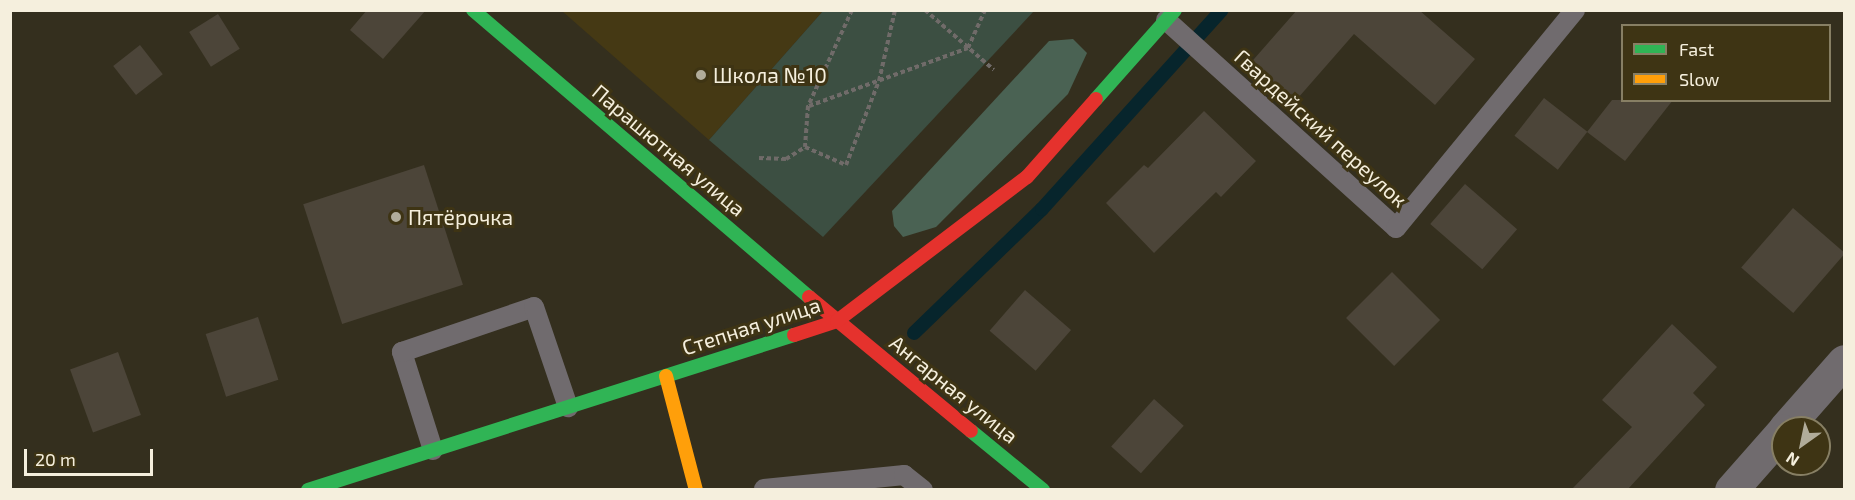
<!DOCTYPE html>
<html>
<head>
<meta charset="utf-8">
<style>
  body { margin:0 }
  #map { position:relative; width:1855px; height:500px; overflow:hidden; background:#342f1e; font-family:"Exo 2",sans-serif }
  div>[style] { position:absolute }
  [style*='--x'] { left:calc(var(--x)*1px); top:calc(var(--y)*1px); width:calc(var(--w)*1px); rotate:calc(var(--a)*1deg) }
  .built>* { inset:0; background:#453914 }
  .green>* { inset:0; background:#3c4f42 }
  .forest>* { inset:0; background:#4a6253 }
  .stream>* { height:14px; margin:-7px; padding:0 7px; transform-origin:7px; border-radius:7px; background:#07252c }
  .building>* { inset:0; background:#4c4539; transform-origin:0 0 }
  .path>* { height:4px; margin-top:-2px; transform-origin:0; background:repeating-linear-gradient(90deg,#706b69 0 4.5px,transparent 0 7.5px) }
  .lane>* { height:20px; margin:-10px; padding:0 10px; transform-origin:10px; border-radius:10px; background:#706b6e }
  .street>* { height:33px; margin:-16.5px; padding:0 16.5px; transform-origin:16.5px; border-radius:16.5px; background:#706b6e }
  .fast>* { height:14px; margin:-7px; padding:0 7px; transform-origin:7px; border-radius:7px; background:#30b455 }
  .slow>* { height:14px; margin:-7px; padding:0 7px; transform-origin:7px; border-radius:7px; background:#ff9f0a }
  .jam>* { height:14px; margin:-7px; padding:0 7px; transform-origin:7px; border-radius:7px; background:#e5322d }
  .dots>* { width:16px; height:16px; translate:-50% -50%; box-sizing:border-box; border:3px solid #3e3414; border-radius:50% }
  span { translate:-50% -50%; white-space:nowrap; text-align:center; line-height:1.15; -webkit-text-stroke:6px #3e3414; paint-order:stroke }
  .poi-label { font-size:21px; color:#f5efdd }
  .left { translate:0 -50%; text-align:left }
  .street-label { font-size:21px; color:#f5efdd }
  .frame { position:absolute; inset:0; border:12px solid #f5efdd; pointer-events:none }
  .legend { position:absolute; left:1621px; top:24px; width:210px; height:78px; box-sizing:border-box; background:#3e3414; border:2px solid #877f64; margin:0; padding:8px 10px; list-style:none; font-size:18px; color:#f5efdd }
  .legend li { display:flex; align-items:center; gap:12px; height:30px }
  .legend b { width:30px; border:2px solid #877f64 }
  .north { position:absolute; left:1771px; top:416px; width:60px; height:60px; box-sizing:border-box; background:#3e3414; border:2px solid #877f64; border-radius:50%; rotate:213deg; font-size:16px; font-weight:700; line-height:24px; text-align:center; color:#f5efdd }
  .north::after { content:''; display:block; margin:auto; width:21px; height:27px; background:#b1ac9a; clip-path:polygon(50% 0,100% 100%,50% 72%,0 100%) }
  .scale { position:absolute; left:24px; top:449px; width:129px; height:27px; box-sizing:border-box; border:3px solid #f5efdd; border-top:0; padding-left:8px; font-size:18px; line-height:21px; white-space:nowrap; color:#f5efdd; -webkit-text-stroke:4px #3e3414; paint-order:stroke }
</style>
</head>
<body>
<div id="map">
  <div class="built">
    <i style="clip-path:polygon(562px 11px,823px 11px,709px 140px)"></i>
  </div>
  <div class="green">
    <i style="clip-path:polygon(823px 11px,1034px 11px,823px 237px,709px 140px)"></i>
  </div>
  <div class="forest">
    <i style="clip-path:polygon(1073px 39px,1087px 53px,1068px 94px,936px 227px,903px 237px,894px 226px,892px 211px,1049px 41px)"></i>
  </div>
  <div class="stream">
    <i style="--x:914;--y:333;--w:178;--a:-44.1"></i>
    <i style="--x:1042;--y:209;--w:268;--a:-47.9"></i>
  </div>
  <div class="building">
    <i style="clip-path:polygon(367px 10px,426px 10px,383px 59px,350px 30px)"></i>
    <i style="clip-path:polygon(1297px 10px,1419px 10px,1475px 59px,1435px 105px,1354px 34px,1291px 106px,1247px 67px)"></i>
    <i style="left:218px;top:14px;width:41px;height:34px;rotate:58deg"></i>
    <i style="left:140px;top:45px;width:37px;height:34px;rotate:52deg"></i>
    <i style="left:1544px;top:98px;width:55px;height:48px;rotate:38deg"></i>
    <i style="clip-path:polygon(1612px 100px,1673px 100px,1625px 161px,1587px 132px)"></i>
    <i style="clip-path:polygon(1204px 111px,1256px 161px,1221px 197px,1216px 192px,1154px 253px,1106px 203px,1144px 165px,1148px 168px)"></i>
    <i style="left:424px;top:165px;width:126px;height:127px;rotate:72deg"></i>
    <i style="left:1465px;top:184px;width:69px;height:53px;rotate:41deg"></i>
    <i style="left:1793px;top:208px;width:69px;height:79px;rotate:41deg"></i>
    <i style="left:1392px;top:272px;width:68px;height:65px;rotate:45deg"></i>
    <i style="left:1025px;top:290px;width:61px;height:54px;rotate:41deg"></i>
    <i style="left:258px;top:317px;width:66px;height:55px;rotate:72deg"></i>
    <i style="clip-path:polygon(1672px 324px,1717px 367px,1693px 393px,1705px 405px,1628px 489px,1572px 489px,1632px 427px,1602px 400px)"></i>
    <i style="left:118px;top:352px;width:67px;height:51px;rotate:70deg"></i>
    <i style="left:1154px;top:399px;width:40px;height:64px;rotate:42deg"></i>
  </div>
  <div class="path">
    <i style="--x:852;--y:10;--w:106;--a:114.6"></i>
    <i style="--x:808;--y:106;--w:41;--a:94.2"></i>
    <i style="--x:805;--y:147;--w:45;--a:23.7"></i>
    <i style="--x:846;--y:165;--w:90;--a:-68.6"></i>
    <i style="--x:879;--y:81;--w:73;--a:-77.3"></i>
    <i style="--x:925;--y:10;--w:91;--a:41"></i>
    <i style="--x:809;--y:106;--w:169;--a:-20"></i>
    <i style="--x:968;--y:48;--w:42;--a:-65.9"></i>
    <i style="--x:759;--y:158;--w:27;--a:2"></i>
    <i style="--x:786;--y:159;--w:22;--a:-32"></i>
  </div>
  <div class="lane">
    <i style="--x:1166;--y:20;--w:310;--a:42.1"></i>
    <i style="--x:1396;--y:228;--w:282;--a:-50.6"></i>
    <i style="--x:433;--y:450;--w:103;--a:-107.6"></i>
    <i style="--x:402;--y:352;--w:139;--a:-18.8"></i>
    <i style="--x:534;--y:307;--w:106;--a:71.2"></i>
    <i style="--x:764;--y:489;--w:141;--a:-5.7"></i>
    <i style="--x:904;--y:475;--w:24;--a:38"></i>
  </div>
  <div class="street">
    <i style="--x:1785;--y:428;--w:89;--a:-48.6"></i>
    <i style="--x:1731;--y:490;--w:79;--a:-48.6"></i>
  </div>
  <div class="fast">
    <i style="--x:473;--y:10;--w:442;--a:40.5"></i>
    <i style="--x:1096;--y:99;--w:119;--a:-48.4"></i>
    <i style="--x:971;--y:431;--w:93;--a:39.3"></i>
    <i style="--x:308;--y:490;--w:510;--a:-17.69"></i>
  </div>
  <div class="slow">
    <i style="--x:666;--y:376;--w:118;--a:75.3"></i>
  </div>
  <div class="jam">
    <i style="--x:809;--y:297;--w:210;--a:39.6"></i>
    <i style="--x:794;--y:335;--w:45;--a:-18"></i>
    <i style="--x:837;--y:321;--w:238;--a:-37.2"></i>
    <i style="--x:1027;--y:177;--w:104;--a:-48.5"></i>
  </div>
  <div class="dots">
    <i style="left:701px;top:75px;background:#b1ac9a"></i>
    <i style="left:396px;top:217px;background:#b1ac9a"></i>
  </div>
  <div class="poi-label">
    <span class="left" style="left:713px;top:75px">Школа №10</span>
    <span class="left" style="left:408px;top:217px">Пятёрочка</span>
  </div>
  <div class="street-label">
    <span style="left:1321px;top:128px;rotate:42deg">Гвардейский переулок</span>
    <span style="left:669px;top:150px;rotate:40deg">Парашютная улица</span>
    <span style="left:751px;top:326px;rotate:-18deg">Степная улица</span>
    <span style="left:954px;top:389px;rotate:39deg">Ангарная улица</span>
  </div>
  <div class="frame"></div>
  <ul class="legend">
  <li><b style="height:8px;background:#30b455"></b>Fast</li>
  <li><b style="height:8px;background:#ff9f0a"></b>Slow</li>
  </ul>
  <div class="north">N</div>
  <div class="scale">20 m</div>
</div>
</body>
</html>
